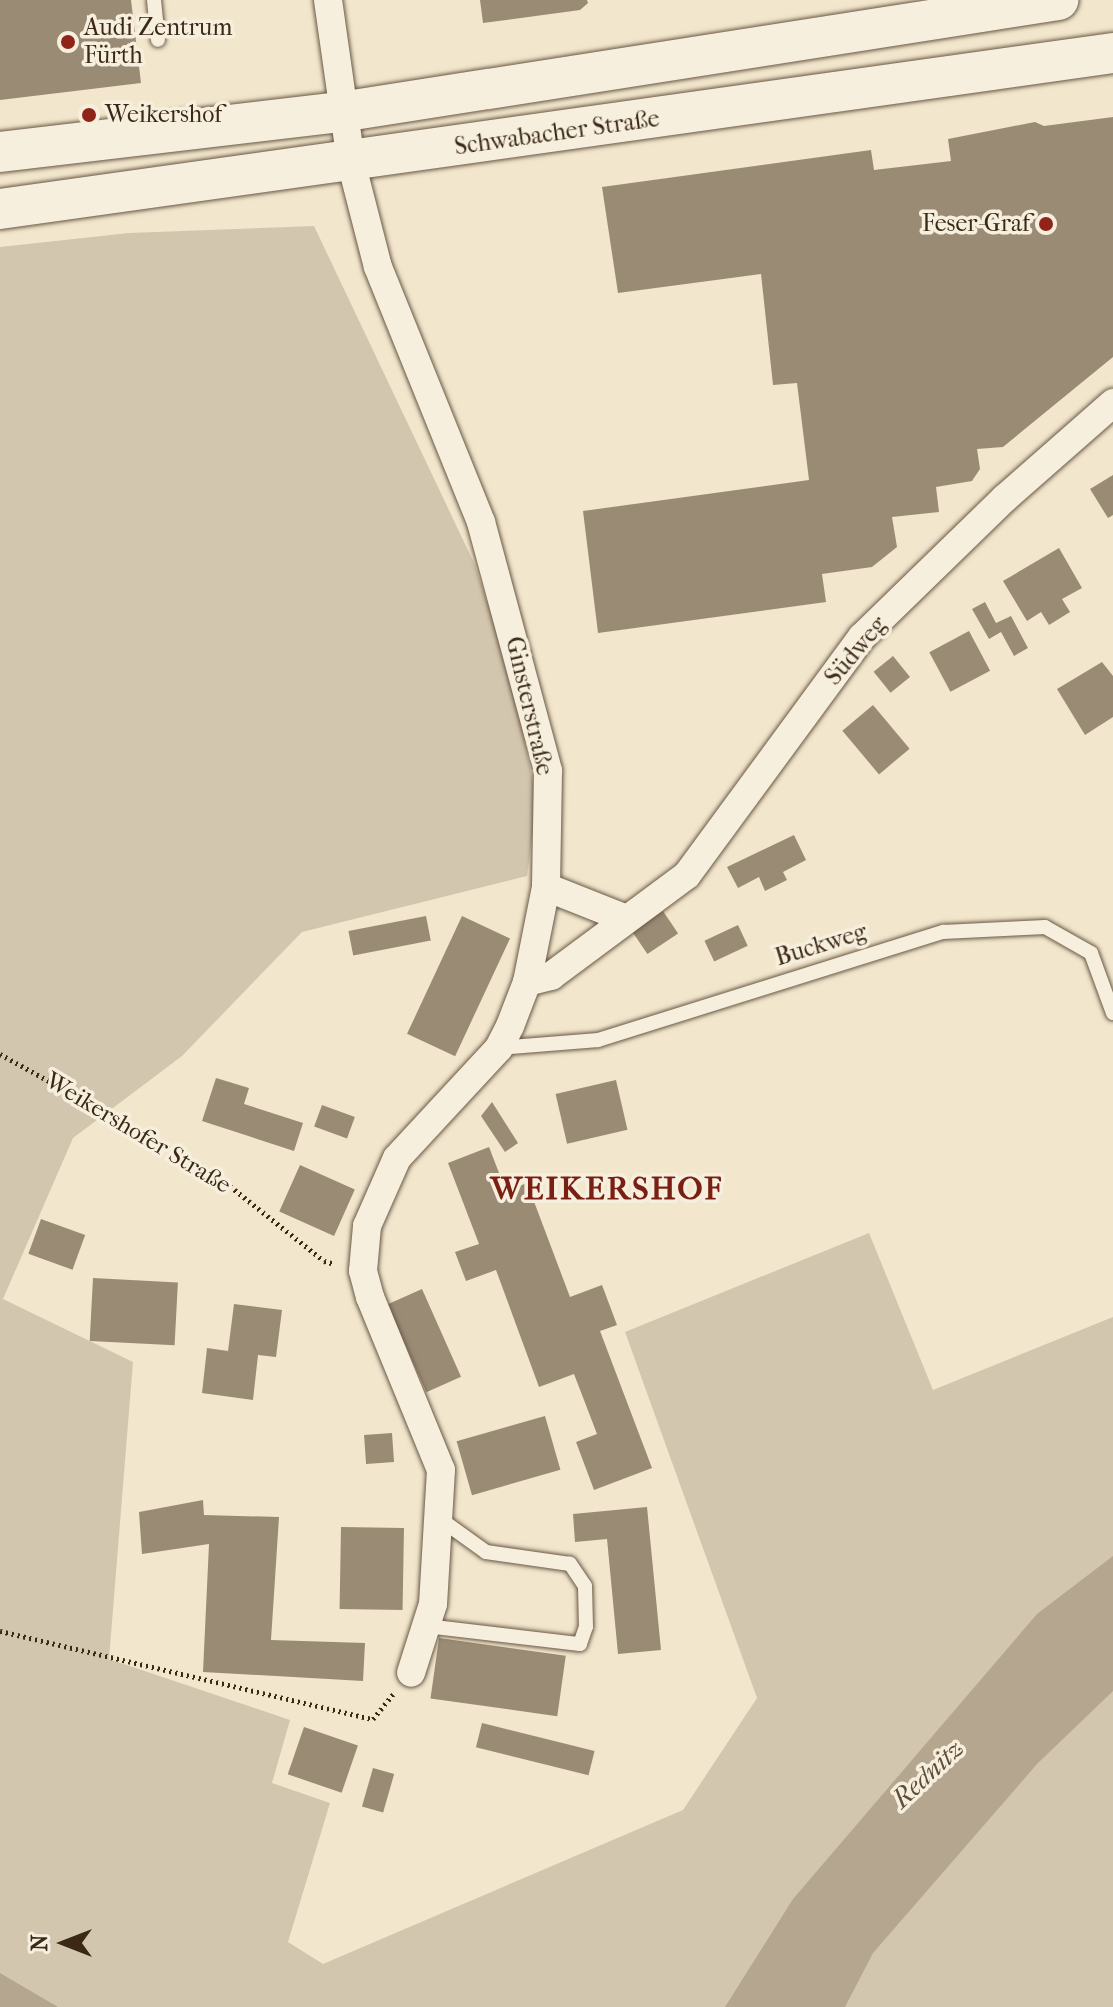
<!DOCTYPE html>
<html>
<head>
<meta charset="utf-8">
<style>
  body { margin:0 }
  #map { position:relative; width:1113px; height:2007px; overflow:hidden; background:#f2e6cd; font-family:"IM FELL French Canon",serif }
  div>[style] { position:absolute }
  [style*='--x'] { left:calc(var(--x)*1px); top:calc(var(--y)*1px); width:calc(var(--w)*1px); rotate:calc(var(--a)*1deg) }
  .green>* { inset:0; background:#d3c6ae }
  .water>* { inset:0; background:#b4a68f }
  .building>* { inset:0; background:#9a8b75; transform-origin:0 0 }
  .path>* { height:5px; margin-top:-2.5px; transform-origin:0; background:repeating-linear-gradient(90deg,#3b2916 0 2px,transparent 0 6px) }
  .roads { filter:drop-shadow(0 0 2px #695844) drop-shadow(0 0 2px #695844) }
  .lane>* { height:14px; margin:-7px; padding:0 7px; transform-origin:7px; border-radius:7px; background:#f7efde }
  .street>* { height:28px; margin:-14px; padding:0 14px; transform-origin:14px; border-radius:14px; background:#f7efde }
  .secondary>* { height:40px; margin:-20px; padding:0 20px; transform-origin:20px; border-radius:20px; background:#f7efde }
  .dots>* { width:22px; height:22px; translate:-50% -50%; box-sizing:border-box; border:4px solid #f7efde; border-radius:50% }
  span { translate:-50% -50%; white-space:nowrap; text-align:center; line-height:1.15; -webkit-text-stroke:7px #f7efde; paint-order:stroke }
  .poi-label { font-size:24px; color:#3b2916 }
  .left { translate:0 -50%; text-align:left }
  .right { translate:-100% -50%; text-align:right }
  .street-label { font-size:24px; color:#3b2916 }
  .water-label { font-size:26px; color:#5f4e3a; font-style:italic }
  .district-label { font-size:32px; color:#7a1f14; font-weight:700; letter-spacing:2px }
  .north { position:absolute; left:24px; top:1903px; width:80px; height:80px; -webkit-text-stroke:6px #f7efde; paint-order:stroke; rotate:270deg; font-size:22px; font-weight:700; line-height:32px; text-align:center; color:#3b2916 }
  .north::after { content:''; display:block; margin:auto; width:28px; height:36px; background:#3b2916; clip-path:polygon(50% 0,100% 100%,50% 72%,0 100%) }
</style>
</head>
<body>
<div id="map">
  <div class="green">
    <i style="clip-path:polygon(314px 226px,475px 565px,512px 679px,537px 803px,527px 876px,302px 932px,182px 1056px,73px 1138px,3px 1299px,133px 1362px,109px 1659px,290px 1720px,272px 1783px,330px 1803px,288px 1942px,323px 1964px,683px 1810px,757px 1698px,625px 1332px,869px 1233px,933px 1390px,1113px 1317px,1113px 2007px,0 2007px,0 247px,129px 233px)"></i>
  </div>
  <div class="water">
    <i style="clip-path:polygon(1113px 1556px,1113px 1691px,1037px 1764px,873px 1953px,845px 2007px,725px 2007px,793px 1899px,1037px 1614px)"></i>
    <i style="clip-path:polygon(0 1973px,5px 1976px,58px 2007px,0 2007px)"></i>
  </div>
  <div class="building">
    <i style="clip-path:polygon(0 0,131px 0,141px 83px,0 100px)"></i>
    <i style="clip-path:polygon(480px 0,587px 0,588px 3px,580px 10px,483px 23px)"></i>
    <i style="clip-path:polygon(1113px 117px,1113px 357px,1003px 447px,977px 449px,980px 469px,972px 481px,936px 487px,939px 512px,892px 517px,897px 547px,872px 567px,822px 574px,826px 602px,598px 633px,583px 511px,809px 480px,797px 383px,773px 385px,761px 274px,618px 293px,602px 187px,871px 150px,874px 170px,951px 161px,948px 139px,1035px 122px,1044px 126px)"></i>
    <i style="clip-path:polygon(1113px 475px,1113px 515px,1108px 518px,1090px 489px)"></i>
    <i style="clip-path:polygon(1059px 548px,1082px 588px,1062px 599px,1070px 612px,1049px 625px,1041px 612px,1027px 621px,1003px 581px)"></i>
    <i style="clip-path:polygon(985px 602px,996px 623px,1011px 616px,1028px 648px,1014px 656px,1001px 632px,989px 639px,972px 609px)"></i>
    <i style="left:969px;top:631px;width:45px;height:45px;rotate:62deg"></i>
    <i style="left:893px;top:656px;width:27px;height:25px;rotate:51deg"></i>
    <i style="clip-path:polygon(1102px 662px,1113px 676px,1113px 717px,1085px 735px,1057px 689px)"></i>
    <i style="left:873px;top:705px;width:57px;height:40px;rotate:50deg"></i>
    <i style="clip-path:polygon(794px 835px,806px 860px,783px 872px,787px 880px,765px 891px,759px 877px,738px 888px,727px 867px)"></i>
    <i style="left:663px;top:911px;width:27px;height:37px;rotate:56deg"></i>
    <i style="left:426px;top:916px;width:25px;height:79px;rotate:79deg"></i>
    <i style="left:462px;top:916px;width:53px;height:130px;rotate:25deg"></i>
    <i style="left:738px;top:925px;width:23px;height:37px;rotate:65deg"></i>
    <i style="clip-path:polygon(216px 1078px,249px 1088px,244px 1104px,303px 1123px,294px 1151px,202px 1121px)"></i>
    <i style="left:616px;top:1080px;width:51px;height:62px;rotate:77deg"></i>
    <i style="clip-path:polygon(492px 1102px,518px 1143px,505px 1152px,481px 1116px)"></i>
    <i style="left:322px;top:1105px;width:35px;height:23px;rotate:20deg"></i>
    <i style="clip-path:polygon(489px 1147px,506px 1191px,527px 1183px,570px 1297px,602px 1285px,617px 1325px,600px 1331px,652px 1468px,594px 1490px,576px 1442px,597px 1434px,574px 1374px,539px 1387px,496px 1270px,466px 1281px,455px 1252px,479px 1244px,448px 1163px)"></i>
    <i style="left:300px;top:1165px;width:60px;height:51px;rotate:24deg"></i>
    <i style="left:41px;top:1219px;width:47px;height:37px;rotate:20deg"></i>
    <i style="left:93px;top:1278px;width:85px;height:63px;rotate:3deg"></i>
    <i style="left:422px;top:1289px;width:96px;height:38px;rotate:66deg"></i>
    <i style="clip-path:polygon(234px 1304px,282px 1310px,276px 1357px,258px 1355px,253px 1400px,202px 1393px,207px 1348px,228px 1351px)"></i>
    <i style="left:545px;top:1416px;width:56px;height:92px;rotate:74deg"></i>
    <i style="left:392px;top:1433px;width:29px;height:28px;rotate:86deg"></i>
    <i style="clip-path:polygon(203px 1500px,204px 1515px,279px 1517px,271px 1640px,365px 1643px,363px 1681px,203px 1672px,209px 1544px,142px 1554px,139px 1512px)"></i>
    <i style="clip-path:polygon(647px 1507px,661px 1650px,618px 1654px,607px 1539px,575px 1542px,573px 1514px)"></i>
    <i style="left:341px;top:1527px;width:63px;height:82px;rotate:1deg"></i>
    <i style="left:439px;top:1638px;width:128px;height:61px;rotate:8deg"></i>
    <i style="left:482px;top:1723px;width:116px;height:25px;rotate:14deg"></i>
    <i style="left:304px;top:1727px;width:57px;height:50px;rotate:19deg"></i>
    <i style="left:373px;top:1768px;width:22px;height:40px;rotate:16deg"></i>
  </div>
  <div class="path">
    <i style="--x:0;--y:1054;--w:241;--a:29"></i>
    <i style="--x:211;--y:1171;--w:144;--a:38.5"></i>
    <i style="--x:324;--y:1261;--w:11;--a:15"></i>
    <i style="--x:0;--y:1631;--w:383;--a:13.3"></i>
    <i style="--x:373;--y:1719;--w:32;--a:-51"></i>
  </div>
  <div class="roads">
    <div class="lane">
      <i style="--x:154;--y:0;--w:40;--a:84.3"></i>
      <i style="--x:499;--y:1048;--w:99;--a:-4.6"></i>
      <i style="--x:598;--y:1040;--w:362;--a:-17.4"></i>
      <i style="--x:943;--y:932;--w:102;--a:-2.8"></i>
      <i style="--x:1045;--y:927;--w:53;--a:29.5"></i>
      <i style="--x:1091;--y:953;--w:64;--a:69.9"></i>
      <i style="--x:426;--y:1626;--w:155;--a:6.7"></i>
      <i style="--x:580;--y:1644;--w:18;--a:-71"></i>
      <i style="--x:586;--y:1627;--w:41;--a:-91.4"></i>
      <i style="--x:585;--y:1586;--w:27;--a:-124"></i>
      <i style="--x:570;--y:1564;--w:85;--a:-171.9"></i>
      <i style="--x:486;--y:1552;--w:57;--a:-144.3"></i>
    </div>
    <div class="street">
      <i style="--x:328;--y:0;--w:164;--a:81.9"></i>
      <i style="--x:351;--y:162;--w:108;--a:75.6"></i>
      <i style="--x:378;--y:267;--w:275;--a:68"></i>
      <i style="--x:481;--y:522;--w:258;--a:74.9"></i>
      <i style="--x:548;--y:771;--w:116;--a:91"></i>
      <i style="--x:546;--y:887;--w:97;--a:101.3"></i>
      <i style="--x:527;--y:982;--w:47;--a:111.1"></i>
      <i style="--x:510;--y:1026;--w:25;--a:117"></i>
      <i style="--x:499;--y:1048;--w:150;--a:132.8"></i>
      <i style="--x:397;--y:1158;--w:74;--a:113.8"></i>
      <i style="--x:367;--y:1226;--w:45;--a:95.1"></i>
      <i style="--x:363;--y:1271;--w:27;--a:75"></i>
      <i style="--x:370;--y:1297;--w:187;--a:67.7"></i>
      <i style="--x:441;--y:1470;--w:134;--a:93.4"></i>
      <i style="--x:433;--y:1604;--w:72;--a:107.7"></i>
      <i style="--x:546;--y:887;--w:84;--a:21.7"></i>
      <i style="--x:527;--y:982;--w:25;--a:-14"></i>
      <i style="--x:551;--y:976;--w:169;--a:-36.6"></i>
      <i style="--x:687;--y:875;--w:295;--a:-53.7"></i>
      <i style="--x:862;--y:637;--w:199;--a:-44.2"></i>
      <i style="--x:1005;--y:498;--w:144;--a:-41.3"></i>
    </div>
    <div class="secondary">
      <i style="--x:0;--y:152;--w:349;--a:-6.7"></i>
      <i style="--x:347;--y:111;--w:720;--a:-8.87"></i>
      <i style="--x:0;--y:209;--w:1124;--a:-7.98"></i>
    </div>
  </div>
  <div class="dots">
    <i style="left:68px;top:42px;background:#8f2418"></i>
    <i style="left:89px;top:115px;background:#8f2418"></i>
    <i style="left:1046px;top:224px;background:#8f2418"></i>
  </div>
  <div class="poi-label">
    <span class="left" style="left:84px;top:42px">Audi Zentrum<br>Fürth</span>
    <span class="left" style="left:105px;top:115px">Weikershof</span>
    <span class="right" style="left:1030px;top:224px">Feser-Graf</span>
  </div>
  <div class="street-label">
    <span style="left:557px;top:133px;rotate:-8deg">Schwabacher Straße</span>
    <span style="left:856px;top:651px;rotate:-50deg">Südweg</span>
    <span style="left:529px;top:706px;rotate:77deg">Ginsterstraße</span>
    <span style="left:821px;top:945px;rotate:-17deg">Buckweg</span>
    <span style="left:138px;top:1133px;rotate:31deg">Weikershofer Straße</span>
  </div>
  <div class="water-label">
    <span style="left:928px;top:1774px;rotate:-43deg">Rednitz</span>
  </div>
  <div class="district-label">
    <span style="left:607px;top:1189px">WEIKERSHOF</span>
  </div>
  <div class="north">N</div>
</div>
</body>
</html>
